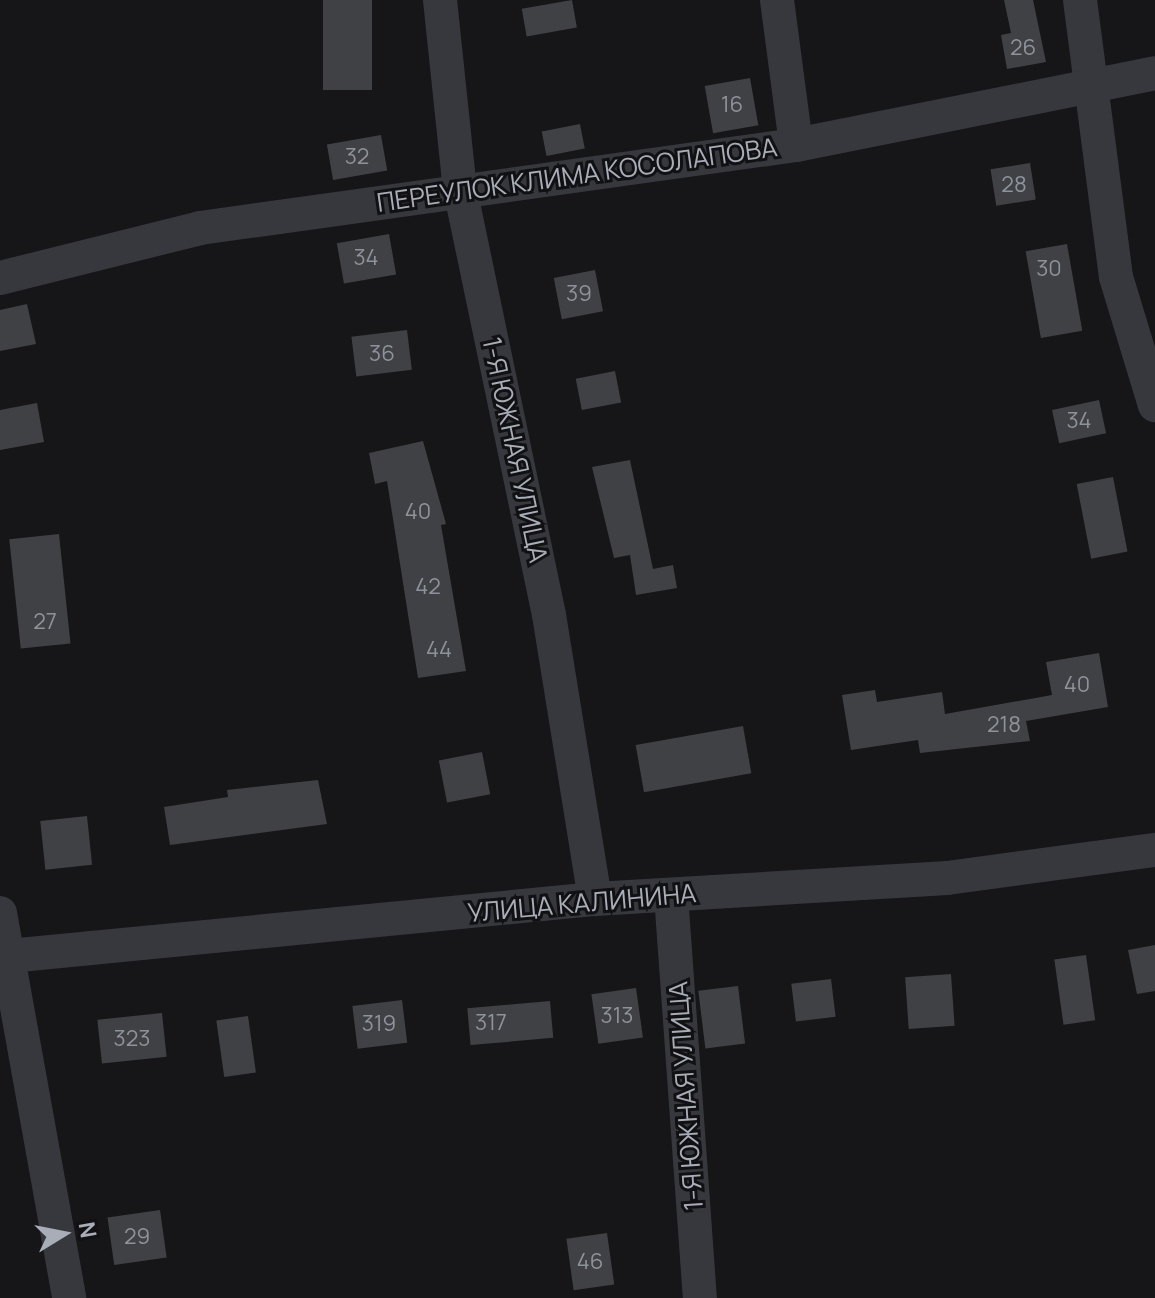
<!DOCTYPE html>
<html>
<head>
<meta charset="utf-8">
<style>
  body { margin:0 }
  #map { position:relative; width:1155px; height:1298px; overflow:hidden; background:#161618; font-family:Manrope,sans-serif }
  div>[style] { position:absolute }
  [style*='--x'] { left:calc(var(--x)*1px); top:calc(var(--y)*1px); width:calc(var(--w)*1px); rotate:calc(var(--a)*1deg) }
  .building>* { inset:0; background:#404145; transform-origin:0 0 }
  .minor>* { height:34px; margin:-17px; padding:0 17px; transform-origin:17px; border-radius:17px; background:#37383d }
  span { translate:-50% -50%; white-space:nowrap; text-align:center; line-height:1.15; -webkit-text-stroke:6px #111113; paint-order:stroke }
  .number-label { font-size:22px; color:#8e929b }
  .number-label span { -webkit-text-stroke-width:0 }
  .street-label { font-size:26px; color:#a8adb8 }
  .north { position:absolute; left:24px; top:1194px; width:80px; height:80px; -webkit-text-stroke:6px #111113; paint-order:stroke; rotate:80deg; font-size:22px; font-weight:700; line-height:32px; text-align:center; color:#a8adb8 }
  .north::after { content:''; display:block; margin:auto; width:28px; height:36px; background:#a8adb8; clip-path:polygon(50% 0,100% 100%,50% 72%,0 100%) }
</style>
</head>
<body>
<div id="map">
  <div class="building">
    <i style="left:323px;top:0;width:49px;height:90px"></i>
    <i style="left:572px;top:0;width:28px;height:51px;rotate:80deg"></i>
    <i style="clip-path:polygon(1004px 0,1033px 0,1046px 62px,1007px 69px,1001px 35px,1011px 33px)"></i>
    <i style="left:750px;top:78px;width:48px;height:46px;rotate:80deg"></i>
    <i style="left:580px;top:124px;width:25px;height:39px;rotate:79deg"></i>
    <i style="left:381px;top:135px;width:36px;height:55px;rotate:80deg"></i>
    <i style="left:1030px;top:163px;width:37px;height:40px;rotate:81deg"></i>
    <i style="left:389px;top:234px;width:41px;height:53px;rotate:80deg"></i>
    <i style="left:1067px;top:244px;width:88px;height:42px;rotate:80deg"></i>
    <i style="left:595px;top:270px;width:42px;height:42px;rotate:79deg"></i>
    <i style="clip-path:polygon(27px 304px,36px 344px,0 351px,0 310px)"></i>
    <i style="left:407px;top:330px;width:40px;height:56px;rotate:83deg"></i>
    <i style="left:615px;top:371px;width:32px;height:40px;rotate:79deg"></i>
    <i style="left:1099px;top:400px;width:34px;height:48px;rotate:78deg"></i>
    <i style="clip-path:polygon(37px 403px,44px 442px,0 450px,0 410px)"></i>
    <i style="clip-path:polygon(423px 441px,446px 524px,441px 525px,466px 671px,418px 678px,387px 481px,375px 484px,369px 453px)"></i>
    <i style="clip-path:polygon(630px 460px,653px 569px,673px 565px,677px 588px,636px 595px,630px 555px,614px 558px,592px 467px)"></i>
    <i style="left:1113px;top:477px;width:76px;height:37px;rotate:79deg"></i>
    <i style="left:59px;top:534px;width:110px;height:50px;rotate:84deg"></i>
    <i style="clip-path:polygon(1099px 653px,1108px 707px,1026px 721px,1030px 741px,920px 753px,918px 740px,851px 750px,842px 695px,875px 690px,877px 702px,942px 692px,945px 714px,1052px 695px,1046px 662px)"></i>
    <i style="left:743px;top:726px;width:48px;height:109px;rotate:80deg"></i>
    <i style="left:482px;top:752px;width:43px;height:44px;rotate:79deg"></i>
    <i style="clip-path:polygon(318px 780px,327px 824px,170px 845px,164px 807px,228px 797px,227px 790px)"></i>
    <i style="left:87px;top:816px;width:49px;height:47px;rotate:84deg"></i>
    <i style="clip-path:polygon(1155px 945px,1155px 991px,1137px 994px,1128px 950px)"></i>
    <i style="left:1086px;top:955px;width:66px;height:32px;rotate:82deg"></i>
    <i style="left:951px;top:974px;width:52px;height:46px;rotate:86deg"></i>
    <i style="left:831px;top:979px;width:38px;height:40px;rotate:83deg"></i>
    <i style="left:738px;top:986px;width:58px;height:40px;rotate:83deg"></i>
    <i style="left:636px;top:988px;width:50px;height:45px;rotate:82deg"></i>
    <i style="left:402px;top:1000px;width:43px;height:50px;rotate:83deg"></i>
    <i style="left:550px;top:1001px;width:37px;height:83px;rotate:85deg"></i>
    <i style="left:162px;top:1013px;width:44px;height:65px;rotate:84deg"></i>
    <i style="left:248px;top:1016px;width:57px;height:32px;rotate:82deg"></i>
    <i style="left:160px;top:1210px;width:48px;height:53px;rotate:82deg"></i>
    <i style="left:607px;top:1233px;width:52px;height:41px;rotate:82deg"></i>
  </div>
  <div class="minor">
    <i style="--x:440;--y:0;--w:190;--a:84"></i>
    <i style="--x:460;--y:189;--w:435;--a:78.2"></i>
    <i style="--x:549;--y:615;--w:288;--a:80.8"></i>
    <i style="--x:777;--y:0;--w:146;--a:82.5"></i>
    <i style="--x:1080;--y:0;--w:279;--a:82.6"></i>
    <i style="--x:1116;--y:277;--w:134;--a:73.1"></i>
    <i style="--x:0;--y:278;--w:206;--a:-14"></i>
    <i style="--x:200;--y:228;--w:602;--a:-7.93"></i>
    <i style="--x:796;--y:145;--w:366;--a:-11.3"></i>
    <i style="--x:671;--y:895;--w:404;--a:85.9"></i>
    <i style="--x:0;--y:913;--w:391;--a:79.8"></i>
    <i style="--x:9;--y:956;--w:589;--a:-5.56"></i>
    <i style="--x:595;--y:899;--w:353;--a:-3.4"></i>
    <i style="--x:947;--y:878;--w:210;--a:-7.7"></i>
  </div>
  <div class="number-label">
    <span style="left:1023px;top:48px">26</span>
    <span style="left:732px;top:105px">16</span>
    <span style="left:357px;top:157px">32</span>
    <span style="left:1014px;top:185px">28</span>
    <span style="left:366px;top:258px">34</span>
    <span style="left:1049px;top:269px">30</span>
    <span style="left:579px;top:294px">39</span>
    <span style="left:382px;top:354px">36</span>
    <span style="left:1079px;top:421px">34</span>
    <span style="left:418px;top:512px">40</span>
    <span style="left:428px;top:587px">42</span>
    <span style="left:45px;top:622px">27</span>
    <span style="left:439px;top:650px">44</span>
    <span style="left:1077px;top:685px">40</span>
    <span style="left:1004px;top:725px">218</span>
    <span style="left:617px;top:1016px">313</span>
    <span style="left:491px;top:1023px">317</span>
    <span style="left:379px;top:1024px">319</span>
    <span style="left:132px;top:1039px">323</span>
    <span style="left:137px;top:1237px">29</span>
    <span style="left:590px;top:1262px">46</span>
  </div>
  <div class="street-label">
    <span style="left:577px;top:175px;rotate:-8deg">ПЕРЕУЛОК КЛИМА КОСОЛАПОВА</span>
    <span style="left:515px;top:450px;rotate:78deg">1-Я ЮЖНАЯ УЛИЦА</span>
    <span style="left:582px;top:903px;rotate:-5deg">УЛИЦА КАЛИНИНА</span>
    <span style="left:686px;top:1096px;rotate:-94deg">1-Я ЮЖНАЯ УЛИЦА</span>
  </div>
  <div class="north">N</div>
</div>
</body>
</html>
